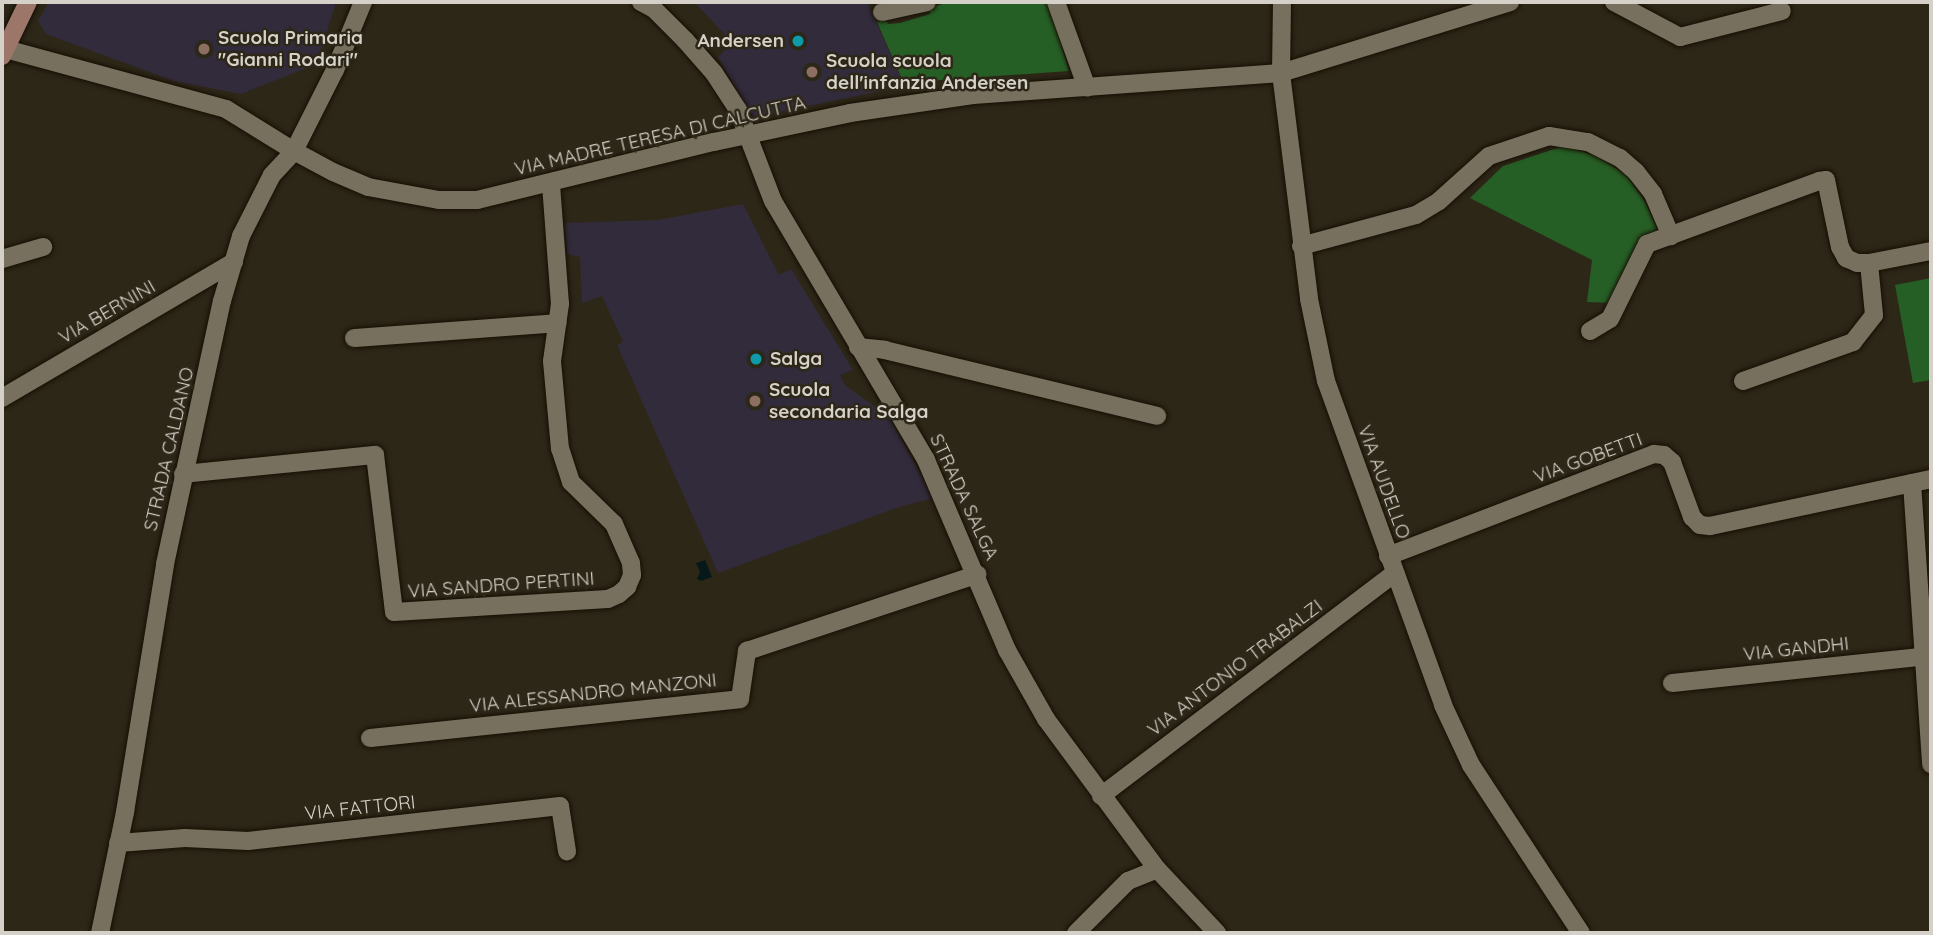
<!DOCTYPE html>
<html>
<head>
<meta charset="utf-8">
<style>
  body { margin:0 }
  #map { position:relative; width:1933px; height:935px; overflow:hidden; background:#2d2718; font-family:Quicksand,sans-serif }
  div>[style] { position:absolute }
  [style*='--x'] { left:calc(var(--x)*1px); top:calc(var(--y)*1px); width:calc(var(--w)*1px); rotate:calc(var(--a)*1deg) }
  .education>* { inset:0; background:#322b3b }
  .green>* { inset:0; background:#265f25 }
  .water>* { inset:0; background:#071819 }
  .roads { filter:drop-shadow(0 0 2px #160f03) drop-shadow(0 0 2px #160f03) }
  .street>* { height:18px; margin:-9px; padding:0 9px; transform-origin:9px; border-radius:9px; background:#78705f }
  .secondary>* { height:18px; margin:-9px; padding:0 9px; transform-origin:9px; border-radius:9px; background:#9c7769 }
  .dots>* { width:19px; height:19px; translate:-50% -50%; box-sizing:border-box; border:4px solid #2d2718; border-radius:50% }
  span { translate:-50% -50%; white-space:nowrap; text-align:center; line-height:1.15; -webkit-text-stroke:5px #2d2718; paint-order:stroke }
  .poi-label { font-size:19px; color:#d5d1c8; font-weight:700 }
  .left { translate:0 -50%; text-align:left }
  .right { translate:-100% -50%; text-align:right }
  .street-label { font-size:19px; color:#d5d1c8 }
  .frame { position:absolute; inset:0; border:4px solid #d5d1c8; pointer-events:none }
</style>
</head>
<body>
<div id="map">
  <div class="education">
    <i style="clip-path:polygon(49px 2px,336px 2px,317px 64px,241px 94px,174px 81px,46px 34px,38px 21px)"></i>
    <i style="clip-path:polygon(694px 2px,867px 2px,905px 86px,755px 117px,749px 112px,718px 57px,732px 42px)"></i>
    <i style="clip-path:polygon(743px 204px,779px 275px,791px 269px,853px 370px,840px 375px,845px 385px,890px 418px,933px 498px,896px 508px,718px 573px,617px 345px,623px 342px,602px 296px,582px 303px,580px 257px,567px 254px,565px 223px,658px 220px)"></i>
  </div>
  <div class="green">
    <i style="clip-path:polygon(952px 2px,1048px 2px,1069px 71px,940px 80px,905px 86px,877px 22px,886px 19px,888px 24px,900px 23px,930px 14px,930px 7px)"></i>
    <i style="clip-path:polygon(1564px 146px,1598px 157px,1626px 175px,1645px 202px,1658px 231px,1613px 303px,1587px 302px,1592px 260px,1470px 198px,1503px 166px)"></i>
    <i style="clip-path:polygon(1931px 278px,1931px 380px,1913px 383px,1895px 285px)"></i>
  </div>
  <div class="water">
    <i style="clip-path:polygon(705px 560px,712px 577px,701px 581px,697px 579px,700px 572px,696px 563px)"></i>
  </div>
  <div class="roads">
    <div class="street">
      <i style="--x:641;--y:2;--w:15;--a:28"></i>
      <i style="--x:654;--y:9;--w:44;--a:45"></i>
      <i style="--x:685;--y:40;--w:44;--a:48.7"></i>
      <i style="--x:714;--y:73;--w:44;--a:57"></i>
      <i style="--x:738;--y:110;--w:97;--a:69"></i>
      <i style="--x:773;--y:201;--w:301;--a:59.4"></i>
      <i style="--x:926;--y:460;--w:207;--a:66.9"></i>
      <i style="--x:1007;--y:650;--w:79;--a:60.5"></i>
      <i style="--x:1046;--y:719;--w:187;--a:53.5"></i>
      <i style="--x:1157;--y:869;--w:88;--a:46.8"></i>
      <i style="--x:1056;--y:2;--w:91;--a:70.2"></i>
      <i style="--x:1282;--y:2;--w:71;--a:90.8"></i>
      <i style="--x:1281;--y:73;--w:228;--a:82.9"></i>
      <i style="--x:1309;--y:299;--w:84;--a:78.3"></i>
      <i style="--x:1326;--y:381;--w:344;--a:70.1"></i>
      <i style="--x:1443;--y:705;--w:66;--a:65"></i>
      <i style="--x:1471;--y:765;--w:201;--a:56.8"></i>
      <i style="--x:1614;--y:2;--w:75;--a:27.9"></i>
      <i style="--x:1680;--y:37;--w:105;--a:-14.3"></i>
      <i style="--x:882;--y:12;--w:46;--a:-12.5"></i>
      <i style="--x:2;--y:48;--w:232;--a:15.2"></i>
      <i style="--x:226;--y:109;--w:80;--a:31.7"></i>
      <i style="--x:294;--y:151;--w:44;--a:28.3"></i>
      <i style="--x:333;--y:172;--w:38;--a:23"></i>
      <i style="--x:368;--y:187;--w:72;--a:10.4"></i>
      <i style="--x:439;--y:200;--w:38;--a:0"></i>
      <i style="--x:477;--y:200;--w:244;--a:-13.8"></i>
      <i style="--x:714;--y:142;--w:139;--a:-12"></i>
      <i style="--x:850;--y:113;--w:124;--a:-8.3"></i>
      <i style="--x:973;--y:95;--w:309;--a:-4.1"></i>
      <i style="--x:1281;--y:73;--w:240;--a:-17.2"></i>
      <i style="--x:1301;--y:246;--w:119;--a:-15.1"></i>
      <i style="--x:1416;--y:215;--w:27;--a:-31"></i>
      <i style="--x:1439;--y:201;--w:67;--a:-42"></i>
      <i style="--x:1489;--y:156;--w:63;--a:-18.4"></i>
      <i style="--x:1549;--y:136;--w:39;--a:9"></i>
      <i style="--x:1588;--y:142;--w:36;--a:27"></i>
      <i style="--x:1620;--y:158;--w:21;--a:41"></i>
      <i style="--x:1636;--y:172;--w:28;--a:52"></i>
      <i style="--x:1653;--y:194;--w:46;--a:66.8"></i>
      <i style="--x:2;--y:259;--w:43;--a:-16.3"></i>
      <i style="--x:1590;--y:331;--w:23;--a:-31"></i>
      <i style="--x:1610;--y:319;--w:84;--a:-63.7"></i>
      <i style="--x:1647;--y:244;--w:183;--a:-20.1"></i>
      <i style="--x:1819;--y:181;--w:7;--a:-8"></i>
      <i style="--x:1826;--y:180;--w:68;--a:78.2"></i>
      <i style="--x:1840;--y:247;--w:13;--a:61"></i>
      <i style="--x:1846;--y:258;--w:12;--a:24"></i>
      <i style="--x:1857;--y:263;--w:12;--a:0"></i>
      <i style="--x:1869;--y:263;--w:63;--a:-11"></i>
      <i style="--x:354;--y:338;--w:204;--a:-4.2"></i>
      <i style="--x:858;--y:347;--w:27;--a:6"></i>
      <i style="--x:885;--y:350;--w:280;--a:13.6"></i>
      <i style="--x:1743;--y:381;--w:117;--a:-19.5"></i>
      <i style="--x:1853;--y:342;--w:34;--a:-52"></i>
      <i style="--x:1874;--y:315;--w:52;--a:-95.5"></i>
      <i style="--x:2;--y:398;--w:269;--a:-30.4"></i>
      <i style="--x:183;--y:474;--w:193;--a:-5.7"></i>
      <i style="--x:375;--y:455;--w:158;--a:83.1"></i>
      <i style="--x:394;--y:612;--w:214;--a:-3.5"></i>
      <i style="--x:608;--y:599;--w:12;--a:-24"></i>
      <i style="--x:619;--y:594;--w:11;--a:-41"></i>
      <i style="--x:627;--y:587;--w:13;--a:-67"></i>
      <i style="--x:632;--y:575;--w:12;--a:-95"></i>
      <i style="--x:631;--y:563;--w:43;--a:-113.6"></i>
      <i style="--x:614;--y:524;--w:60;--a:-135.7"></i>
      <i style="--x:571;--y:482;--w:35;--a:-108"></i>
      <i style="--x:560;--y:449;--w:88;--a:-95.2"></i>
      <i style="--x:552;--y:361;--w:58;--a:-82"></i>
      <i style="--x:560;--y:304;--w:121;--a:-94.3"></i>
      <i style="--x:1912;--y:483;--w:282;--a:86.1"></i>
      <i style="--x:1388;--y:556;--w:285;--a:-21"></i>
      <i style="--x:1654;--y:454;--w:10;--a:6"></i>
      <i style="--x:1664;--y:455;--w:11;--a:41"></i>
      <i style="--x:1672;--y:462;--w:59;--a:70"></i>
      <i style="--x:1692;--y:517;--w:11;--a:45"></i>
      <i style="--x:1700;--y:525;--w:10;--a:6"></i>
      <i style="--x:1710;--y:526;--w:226;--a:-12"></i>
      <i style="--x:1672;--y:683;--w:260;--a:-6"></i>
      <i style="--x:370;--y:738;--w:372;--a:-6"></i>
      <i style="--x:740;--y:699;--w:49;--a:-81.7"></i>
      <i style="--x:747;--y:651;--w:243;--a:-18.4"></i>
      <i style="--x:1101;--y:796;--w:369;--a:-37.2"></i>
      <i style="--x:118;--y:843;--w:67;--a:-4.3"></i>
      <i style="--x:185;--y:838;--w:63;--a:2.7"></i>
      <i style="--x:248;--y:841;--w:314;--a:-6.4"></i>
      <i style="--x:560;--y:806;--w:46;--a:81.2"></i>
      <i style="--x:100;--y:933;--w:124;--a:-78.3"></i>
      <i style="--x:125;--y:812;--w:251;--a:-80.8"></i>
      <i style="--x:165;--y:564;--w:269;--a:-77.8"></i>
      <i style="--x:222;--y:301;--w:68;--a:-73.7"></i>
      <i style="--x:241;--y:236;--w:68;--a:-63.1"></i>
      <i style="--x:272;--y:175;--w:33;--a:-47"></i>
      <i style="--x:294;--y:151;--w:91;--a:-63.2"></i>
      <i style="--x:335;--y:70;--w:74;--a:-67.6"></i>
      <i style="--x:1076;--y:933;--w:74;--a:-45"></i>
      <i style="--x:1128;--y:881;--w:31;--a:-22"></i>
    </div>
    <div class="secondary">
      <i style="--x:2;--y:56;--w:60;--a:-64.3"></i>
    </div>
  </div>
  <div class="dots">
    <i style="left:798px;top:41px;background:#0f9aa8"></i>
    <i style="left:204px;top:49px;background:#8d6e63"></i>
    <i style="left:812px;top:72px;background:#8d6e63"></i>
    <i style="left:756px;top:359px;background:#0f9aa8"></i>
    <i style="left:755px;top:401px;background:#8d6e63"></i>
  </div>
  <div class="poi-label">
    <span class="left" style="left:218px;top:49px">Scuola Primaria<br>"Gianni Rodari"</span>
    <span class="right" style="left:784px;top:41px">Andersen</span>
    <span class="left" style="left:826px;top:72px">Scuola scuola<br>dell'infanzia Andersen</span>
    <span class="left" style="left:770px;top:359px">Salga</span>
    <span class="left" style="left:769px;top:401px">Scuola<br>secondaria Salga</span>
  </div>
  <div class="street-label">
    <span style="left:660px;top:136px;rotate:-13deg">VIA MADRE TERESA DI CALCUTTA</span>
    <span style="left:107px;top:312px;rotate:-30deg">VIA BERNINI</span>
    <span style="left:169px;top:449px;rotate:-77deg">STRADA CALDANO</span>
    <span style="left:1588px;top:458px;rotate:-20deg">VIA GOBETTI</span>
    <span style="left:1384px;top:482px;rotate:70deg">VIA AUDELLO</span>
    <span style="left:964px;top:497px;rotate:65deg">STRADA SALGA</span>
    <span style="left:501px;top:585px;rotate:-4deg">VIA SANDRO PERTINI</span>
    <span style="left:1796px;top:649px;rotate:-6deg">VIA GANDHI</span>
    <span style="left:1235px;top:668px;rotate:-37deg">VIA ANTONIO TRABALZI</span>
    <span style="left:593px;top:693px;rotate:-6deg">VIA ALESSANDRO MANZONI</span>
    <span style="left:360px;top:808px;rotate:-6deg">VIA FATTORI</span>
  </div>
  <div class="frame"></div>
</div>
</body>
</html>
